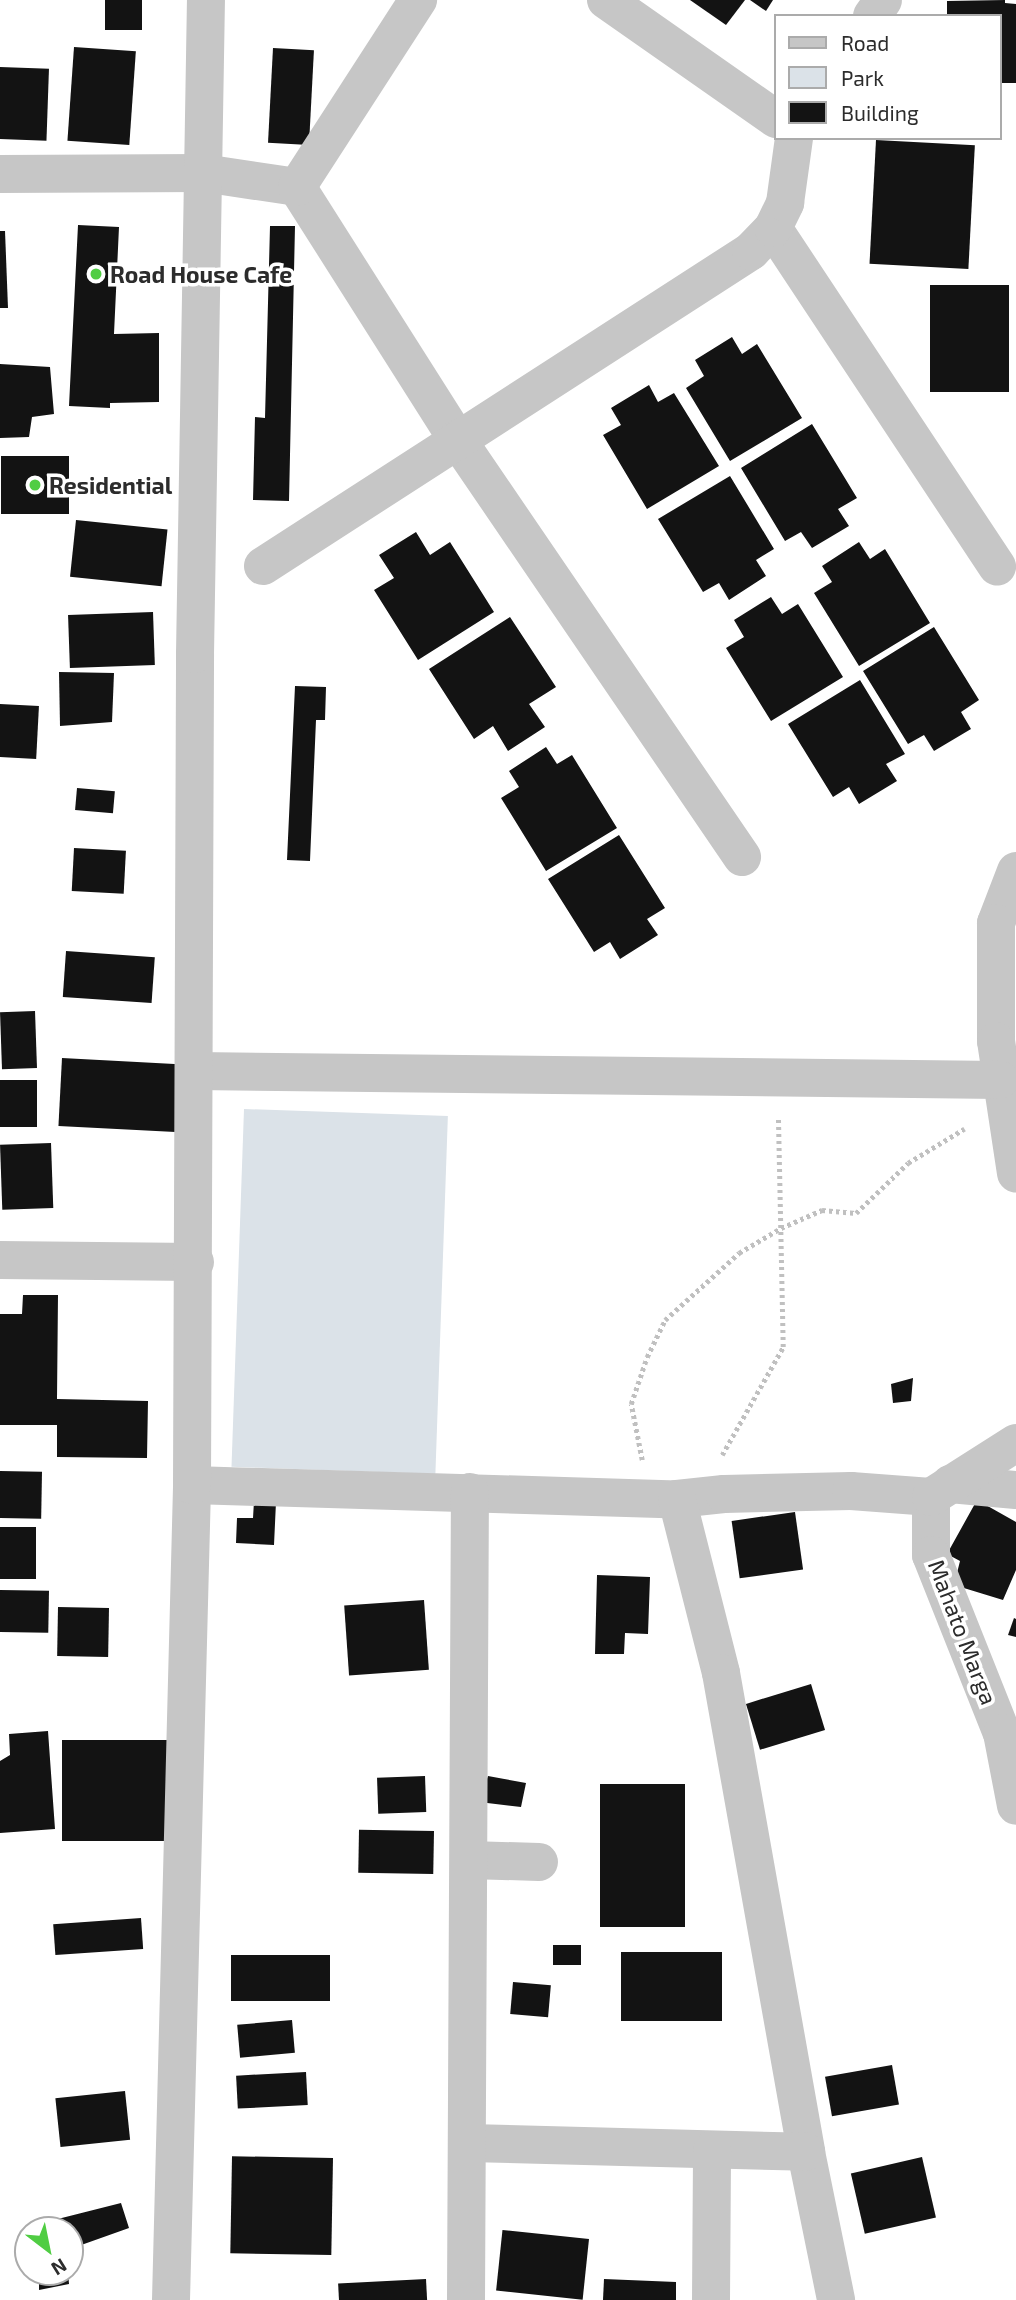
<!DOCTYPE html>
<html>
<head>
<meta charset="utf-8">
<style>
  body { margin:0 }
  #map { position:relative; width:1016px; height:2300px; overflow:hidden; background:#fff; font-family:"Exo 2",sans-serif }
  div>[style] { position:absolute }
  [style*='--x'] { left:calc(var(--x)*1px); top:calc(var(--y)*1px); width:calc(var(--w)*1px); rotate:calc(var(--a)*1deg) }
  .green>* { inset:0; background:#dbe2e8; transform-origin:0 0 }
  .building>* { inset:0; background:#131313; transform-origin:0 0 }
  .path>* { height:4.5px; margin-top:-2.25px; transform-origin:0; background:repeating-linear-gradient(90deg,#c0c0c0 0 3.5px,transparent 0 7px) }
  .minor>* { height:38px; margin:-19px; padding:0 19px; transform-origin:19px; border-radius:19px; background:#c6c6c6 }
  .dots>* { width:19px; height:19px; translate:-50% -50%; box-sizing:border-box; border:4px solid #fff; border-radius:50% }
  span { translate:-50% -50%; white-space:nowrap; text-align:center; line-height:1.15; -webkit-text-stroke:7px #fff; paint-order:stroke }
  .poi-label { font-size:23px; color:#2c2c2c; font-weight:700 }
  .left { translate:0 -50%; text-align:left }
  .street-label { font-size:23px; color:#2c2c2c }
  .legend { position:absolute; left:774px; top:14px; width:228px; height:126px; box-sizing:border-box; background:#fff; border:2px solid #ababab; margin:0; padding:9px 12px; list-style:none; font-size:21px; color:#2c2c2c }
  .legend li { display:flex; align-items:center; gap:14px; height:35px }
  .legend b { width:35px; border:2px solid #ababab }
  .north { position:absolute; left:14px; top:2216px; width:70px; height:70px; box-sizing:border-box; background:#fff; border:2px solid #ababab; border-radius:50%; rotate:148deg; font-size:19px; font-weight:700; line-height:28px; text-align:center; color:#2c2c2c }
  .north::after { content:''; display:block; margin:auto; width:24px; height:32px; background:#50cd43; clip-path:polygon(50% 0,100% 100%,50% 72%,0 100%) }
</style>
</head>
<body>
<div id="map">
  <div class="green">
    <i style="left:244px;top:1109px;width:204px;height:358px;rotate:2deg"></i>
  </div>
  <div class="building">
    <i style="left:105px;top:0;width:37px;height:30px"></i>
    <i style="clip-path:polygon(690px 0,745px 0,726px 25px)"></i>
    <i style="clip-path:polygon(750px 0,773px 0,766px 11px)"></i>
    <i style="clip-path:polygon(1005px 0,1005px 3px,1016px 4px,1016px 83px,1000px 83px,1000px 16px,947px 16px,947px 1px)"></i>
    <i style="left:74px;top:47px;width:62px;height:94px;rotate:4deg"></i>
    <i style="left:273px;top:48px;width:41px;height:95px;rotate:3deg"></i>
    <i style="left:0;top:67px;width:49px;height:72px;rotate:2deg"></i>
    <i style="left:876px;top:140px;width:99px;height:124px;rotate:3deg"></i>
    <i style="clip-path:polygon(78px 225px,119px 227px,114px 334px,159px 333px,159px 402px,110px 403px,110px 408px,69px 406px)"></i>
    <i style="clip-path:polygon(270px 226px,295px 226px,289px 501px,253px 500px,255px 417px,265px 418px)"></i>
    <i style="clip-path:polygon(0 231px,5px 231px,8px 308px,0 308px)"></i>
    <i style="left:930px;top:285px;width:79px;height:107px"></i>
    <i style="clip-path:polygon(732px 337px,742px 354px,757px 344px,802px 418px,730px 461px,686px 388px,704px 376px,695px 360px)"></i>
    <i style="clip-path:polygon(0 364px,50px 367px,54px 414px,32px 417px,29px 437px,0 438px)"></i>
    <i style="clip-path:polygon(649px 385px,658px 402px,674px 393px,719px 466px,647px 509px,603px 435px,621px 425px,611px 408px)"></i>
    <i style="clip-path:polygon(812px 424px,857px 498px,838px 509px,849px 526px,812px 548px,801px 532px,785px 541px,741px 468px)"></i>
    <i style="left:69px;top:456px;width:58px;height:68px;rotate:90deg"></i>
    <i style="clip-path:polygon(730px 476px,774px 549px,756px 560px,766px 576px,729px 600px,719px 583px,703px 592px,658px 519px)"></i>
    <i style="left:76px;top:520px;width:92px;height:57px;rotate:6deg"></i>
    <i style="clip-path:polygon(416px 532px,430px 555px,450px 542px,494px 612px,418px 660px,374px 590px,394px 578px,379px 555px)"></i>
    <i style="clip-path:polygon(859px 542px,870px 559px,885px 549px,930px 623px,859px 666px,814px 593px,832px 582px,822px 566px)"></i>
    <i style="clip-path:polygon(771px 597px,782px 614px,798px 604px,843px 677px,771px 721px,726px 648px,744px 637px,734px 620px)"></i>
    <i style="left:153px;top:612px;width:53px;height:85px;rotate:88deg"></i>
    <i style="clip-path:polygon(510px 617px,556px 687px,529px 704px,545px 727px,508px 751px,493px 726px,474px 739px,429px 669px)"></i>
    <i style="clip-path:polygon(934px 627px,979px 700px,961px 712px,971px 729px,934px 751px,924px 735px,908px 744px,863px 671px)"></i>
    <i style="clip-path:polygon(59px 672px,114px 673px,112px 722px,60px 726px)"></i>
    <i style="clip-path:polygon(860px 680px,905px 754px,886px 764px,897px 781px,859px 804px,849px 787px,833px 797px,788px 724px)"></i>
    <i style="clip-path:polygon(295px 686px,326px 687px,325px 720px,316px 720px,310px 861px,287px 860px)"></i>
    <i style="left:0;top:704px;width:39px;height:53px;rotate:3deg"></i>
    <i style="clip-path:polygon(546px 747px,557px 764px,572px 755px,617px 828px,546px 871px,501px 798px,519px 787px,509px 771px)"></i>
    <i style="left:77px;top:788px;width:38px;height:22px;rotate:5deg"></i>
    <i style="clip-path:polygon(619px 835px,665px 908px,647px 919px,658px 935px,620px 959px,610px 942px,594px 952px,548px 879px)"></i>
    <i style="left:74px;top:848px;width:52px;height:43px;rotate:3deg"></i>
    <i style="left:66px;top:951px;width:89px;height:46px;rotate:4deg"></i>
    <i style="left:35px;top:1011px;width:57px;height:35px;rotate:88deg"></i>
    <i style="left:62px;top:1058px;width:122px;height:68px;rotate:3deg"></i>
    <i style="left:0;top:1080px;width:37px;height:47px"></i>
    <i style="left:51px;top:1143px;width:65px;height:51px;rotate:88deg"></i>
    <i style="clip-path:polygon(23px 1295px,58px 1295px,57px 1399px,148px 1401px,147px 1458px,57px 1457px,57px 1425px,0 1425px,0 1314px,22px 1314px)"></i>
    <i style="clip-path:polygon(913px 1378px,911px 1401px,893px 1403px,891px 1384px)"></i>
    <i style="left:0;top:1471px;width:42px;height:47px;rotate:1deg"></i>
    <i style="clip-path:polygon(977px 1500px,1016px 1522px,1016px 1570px,1003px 1600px,954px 1585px,960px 1561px,947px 1554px)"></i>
    <i style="clip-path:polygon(254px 1501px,276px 1502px,274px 1545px,236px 1543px,237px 1518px,253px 1518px)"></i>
    <i style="left:795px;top:1512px;width:58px;height:64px;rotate:82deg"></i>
    <i style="left:0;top:1527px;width:36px;height:52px"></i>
    <i style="clip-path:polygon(597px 1575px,650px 1577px,648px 1634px,625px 1633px,624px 1654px,595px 1654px)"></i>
    <i style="left:0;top:1590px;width:49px;height:42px;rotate:1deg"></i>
    <i style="left:424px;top:1600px;width:70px;height:80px;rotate:86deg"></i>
    <i style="left:58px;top:1607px;width:51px;height:49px;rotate:1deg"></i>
    <i style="clip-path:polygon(1014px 1618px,1016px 1619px,1016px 1637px,1008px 1635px)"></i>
    <i style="left:811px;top:1684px;width:48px;height:68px;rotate:73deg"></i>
    <i style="clip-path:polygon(48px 1731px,55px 1829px,0 1833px,0 1761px,10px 1755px,9px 1734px)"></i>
    <i style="left:167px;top:1740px;width:101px;height:105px;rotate:90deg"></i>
    <i style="left:425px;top:1776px;width:36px;height:48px;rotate:88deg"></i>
    <i style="clip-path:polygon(488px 1776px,526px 1783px,521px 1807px,479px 1802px)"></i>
    <i style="left:600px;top:1784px;width:85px;height:143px"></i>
    <i style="left:434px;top:1831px;width:43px;height:75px;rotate:91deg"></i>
    <i style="left:141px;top:1918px;width:31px;height:88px;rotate:86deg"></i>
    <i style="left:553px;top:1945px;width:28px;height:20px"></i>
    <i style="left:621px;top:1952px;width:101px;height:69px"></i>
    <i style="left:330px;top:1955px;width:46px;height:99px;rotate:90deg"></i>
    <i style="left:513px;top:1982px;width:38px;height:32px;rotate:5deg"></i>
    <i style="left:292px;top:2020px;width:33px;height:55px;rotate:85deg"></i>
    <i style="left:892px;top:2065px;width:40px;height:68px;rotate:80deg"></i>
    <i style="left:306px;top:2072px;width:33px;height:70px;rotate:87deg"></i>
    <i style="left:125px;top:2091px;width:49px;height:70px;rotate:84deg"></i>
    <i style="left:922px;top:2157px;width:62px;height:73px;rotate:77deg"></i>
    <i style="left:333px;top:2158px;width:97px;height:101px;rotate:91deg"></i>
    <i style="clip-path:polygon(121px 2203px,129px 2228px,70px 2249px,70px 2230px,38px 2230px,38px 2224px)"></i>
    <i style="left:589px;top:2239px;width:61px;height:87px;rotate:96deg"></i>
    <i style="clip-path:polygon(39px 2272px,68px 2272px,69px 2284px,39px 2290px)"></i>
    <i style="left:426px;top:2279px;width:21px;height:88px;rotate:87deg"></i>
    <i style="clip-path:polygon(604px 2279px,676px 2282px,676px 2300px,603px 2300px)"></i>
  </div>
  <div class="path">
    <i style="--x:722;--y:1455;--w:124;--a:-60.5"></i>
    <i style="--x:783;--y:1347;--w:231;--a:-91.2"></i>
    <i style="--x:642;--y:1460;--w:57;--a:-101.1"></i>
    <i style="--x:631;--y:1404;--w:50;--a:-71.2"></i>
    <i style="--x:647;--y:1357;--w:41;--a:-64.1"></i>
    <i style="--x:665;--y:1320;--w:100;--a:-42.2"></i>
    <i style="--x:739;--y:1253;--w:49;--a:-30.8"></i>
    <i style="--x:781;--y:1228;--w:45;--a:-23.7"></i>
    <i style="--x:822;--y:1210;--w:34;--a:5"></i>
    <i style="--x:856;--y:1213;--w:72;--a:-43.9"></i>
    <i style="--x:908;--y:1163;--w:66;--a:-31.3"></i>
  </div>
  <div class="minor">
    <i style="--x:606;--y:0;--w:208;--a:35"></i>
    <i style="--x:872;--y:16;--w:19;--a:-55"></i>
    <i style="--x:0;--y:174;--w:203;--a:-0.3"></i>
    <i style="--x:203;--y:173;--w:95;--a:8.5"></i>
    <i style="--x:297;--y:187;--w:299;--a:57.6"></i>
    <i style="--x:457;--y:439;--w:506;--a:55.71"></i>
    <i style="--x:297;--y:187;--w:223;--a:-57.1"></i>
    <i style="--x:773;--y:228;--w:406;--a:56.5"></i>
    <i style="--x:263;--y:566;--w:581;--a:-32.84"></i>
    <i style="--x:751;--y:251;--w:32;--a:-46"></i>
    <i style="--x:773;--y:228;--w:28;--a:-64"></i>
    <i style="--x:785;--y:203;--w:66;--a:-82.1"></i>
    <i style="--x:1016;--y:871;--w:56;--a:111"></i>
    <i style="--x:996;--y:923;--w:118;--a:90"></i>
    <i style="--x:996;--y:1041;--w:134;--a:81.4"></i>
    <i style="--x:196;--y:1071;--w:804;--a:0.64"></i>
    <i style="--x:0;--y:1260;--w:195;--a:0.6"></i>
    <i style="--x:950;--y:1484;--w:66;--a:5.2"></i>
    <i style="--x:192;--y:1485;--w:485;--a:1.7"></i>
    <i style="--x:677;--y:1499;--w:47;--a:-6.1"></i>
    <i style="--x:724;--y:1494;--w:127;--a:-1.4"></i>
    <i style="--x:851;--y:1491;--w:80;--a:4.3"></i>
    <i style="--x:931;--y:1497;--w:58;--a:90"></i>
    <i style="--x:931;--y:1555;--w:192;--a:68.3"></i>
    <i style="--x:1002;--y:1733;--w:74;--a:79.1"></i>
    <i style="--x:931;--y:1497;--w:101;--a:-32.4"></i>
    <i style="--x:677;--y:1499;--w:179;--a:75.8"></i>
    <i style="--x:721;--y:1673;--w:486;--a:79.9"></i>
    <i style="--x:806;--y:2152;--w:151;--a:78.5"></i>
    <i style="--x:469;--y:1860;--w:70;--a:1.6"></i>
    <i style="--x:469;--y:2143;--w:337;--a:1.5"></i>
    <i style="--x:171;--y:2300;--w:815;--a:-88.52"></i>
    <i style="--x:192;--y:1485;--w:831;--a:-89.79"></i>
    <i style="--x:195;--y:654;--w:654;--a:-89.04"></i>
    <i style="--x:466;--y:2300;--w:808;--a:-89.72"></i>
    <i style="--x:711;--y:2300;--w:150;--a:-89.6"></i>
  </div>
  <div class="dots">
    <i style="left:96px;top:274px;background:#50cd43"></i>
    <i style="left:35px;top:485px;background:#50cd43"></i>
  </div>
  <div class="poi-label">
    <span class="left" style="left:110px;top:274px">Road House Cafe</span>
    <span class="left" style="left:49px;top:485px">Residential</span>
  </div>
  <div class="street-label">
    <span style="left:963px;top:1632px;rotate:69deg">Mahato Marga</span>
  </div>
  <ul class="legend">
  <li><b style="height:9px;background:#c6c6c6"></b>Road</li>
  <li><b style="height:19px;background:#dbe2e8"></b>Park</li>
  <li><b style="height:19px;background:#131313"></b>Building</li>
  </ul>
  <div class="north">N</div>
</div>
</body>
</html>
